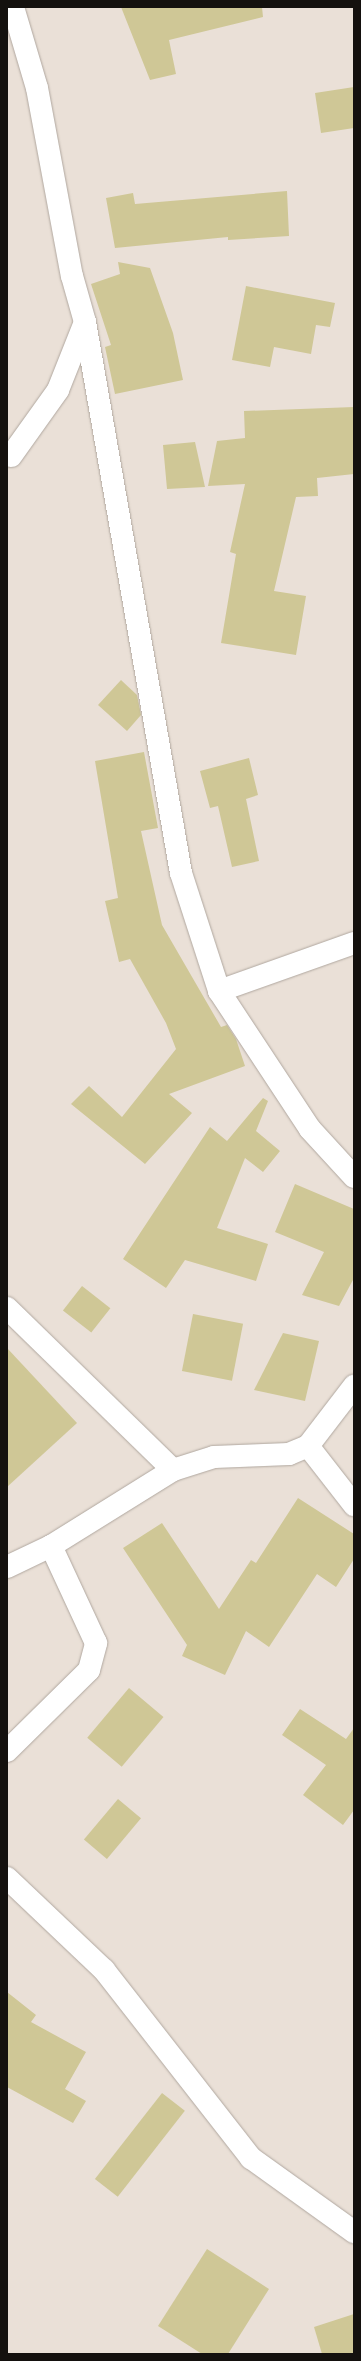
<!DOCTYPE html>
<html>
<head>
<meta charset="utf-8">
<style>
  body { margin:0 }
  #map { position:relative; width:361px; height:2361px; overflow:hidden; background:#eae0d7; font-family:Lora,serif }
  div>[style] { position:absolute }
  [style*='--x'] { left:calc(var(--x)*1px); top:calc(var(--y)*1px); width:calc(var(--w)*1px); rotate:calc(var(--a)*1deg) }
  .building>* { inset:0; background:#cfc796; transform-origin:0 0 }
  .roads { filter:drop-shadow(0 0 1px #b0a79f) drop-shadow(0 0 1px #b0a79f) }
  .minor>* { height:22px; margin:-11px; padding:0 11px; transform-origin:11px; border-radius:11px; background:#fff }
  span { translate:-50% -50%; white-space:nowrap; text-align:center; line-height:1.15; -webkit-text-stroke:3px #f7ede4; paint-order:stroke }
  .frame { position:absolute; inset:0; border:8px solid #14110e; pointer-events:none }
</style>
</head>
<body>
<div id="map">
  <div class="building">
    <i style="clip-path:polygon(121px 7px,262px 7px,263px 17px,169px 40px,176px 74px,150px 80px)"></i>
    <i style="clip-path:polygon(354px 87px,354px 128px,321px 133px,315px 93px)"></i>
    <i style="clip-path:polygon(287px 191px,289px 236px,228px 240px,228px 237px,115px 248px,106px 198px,133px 193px,135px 204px)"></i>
    <i style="clip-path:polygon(118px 262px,150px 268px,173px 333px,183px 380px,115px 394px,105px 347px,111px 345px,91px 284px,120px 274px)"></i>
    <i style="clip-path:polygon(246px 286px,335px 303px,330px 327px,316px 325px,311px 354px,274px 347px,270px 367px,232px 360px)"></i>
    <i style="clip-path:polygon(354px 407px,354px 474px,317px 478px,318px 496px,296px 497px,274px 591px,306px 596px,296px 655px,221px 643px,236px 554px,230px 552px,245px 484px,208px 486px,217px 441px,245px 438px,244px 411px)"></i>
    <i style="clip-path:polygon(195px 442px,205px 487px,167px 489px,163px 445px)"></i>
    <i style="clip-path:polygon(121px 680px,137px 695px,141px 715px,127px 731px,98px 705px)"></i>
    <i style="clip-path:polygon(144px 752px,158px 828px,141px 831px,162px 925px,221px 1027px,227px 1025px,236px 1039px,245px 1066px,169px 1094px,192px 1113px,145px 1164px,71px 1104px,89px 1086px,122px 1117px,176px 1049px,166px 1023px,130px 959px,119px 962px,105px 901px,118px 898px,95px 761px)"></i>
    <i style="clip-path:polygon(249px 758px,258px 795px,246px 799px,259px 861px,232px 867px,218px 806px,210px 808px,200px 771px)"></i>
    <i style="clip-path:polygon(263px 1098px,268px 1101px,256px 1131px,280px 1151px,263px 1172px,245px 1158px,217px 1228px,268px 1244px,256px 1281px,185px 1260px,166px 1288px,123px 1259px,210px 1127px,227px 1141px)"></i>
    <i style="clip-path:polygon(295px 1184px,354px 1209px,354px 1278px,339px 1306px,302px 1295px,324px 1252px,275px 1232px)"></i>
    <i style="left:82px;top:1286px;width:36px;height:31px;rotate:38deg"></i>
    <i style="left:193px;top:1314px;width:51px;height:58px;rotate:11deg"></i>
    <i style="clip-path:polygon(283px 1333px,319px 1341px,305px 1401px,254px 1390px)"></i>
    <i style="clip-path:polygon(7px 1348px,77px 1423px,7px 1487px)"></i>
    <i style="clip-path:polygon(298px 1498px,354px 1534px,354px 1559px,336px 1587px,317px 1574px,269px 1647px,246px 1631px,225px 1675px,182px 1656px,187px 1645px,123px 1548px,162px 1523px,219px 1609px,251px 1560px,256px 1563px)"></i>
    <i style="left:129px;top:1688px;width:45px;height:65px;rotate:40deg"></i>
    <i style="clip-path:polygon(300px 1709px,346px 1739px,354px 1728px,354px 1810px,343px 1825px,303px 1795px,326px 1765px,282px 1735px)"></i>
    <i style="left:118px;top:1799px;width:30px;height:53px;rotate:40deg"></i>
    <i style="clip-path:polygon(7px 1992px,36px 2015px,31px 2022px,86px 2052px,65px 2089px,86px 2101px,73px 2123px,7px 2087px)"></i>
    <i style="left:162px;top:2093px;width:29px;height:109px;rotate:38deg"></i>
    <i style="clip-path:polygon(207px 2249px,269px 2289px,228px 2354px,202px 2354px,158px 2326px)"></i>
    <i style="clip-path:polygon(354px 2314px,354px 2354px,322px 2354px,314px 2327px)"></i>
  </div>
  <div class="roads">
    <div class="minor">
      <i style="--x:13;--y:7;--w:84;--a:73.5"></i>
      <i style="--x:37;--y:88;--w:191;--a:79.5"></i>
      <i style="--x:72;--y:276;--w:48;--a:74.2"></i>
      <i style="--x:85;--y:322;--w:559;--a:80.12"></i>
      <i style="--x:181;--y:873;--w:124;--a:72.1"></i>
      <i style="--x:219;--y:991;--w:165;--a:56.6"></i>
      <i style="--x:310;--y:1129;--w:65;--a:47.5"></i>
      <i style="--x:11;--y:456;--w:81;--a:-54.5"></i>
      <i style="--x:58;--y:390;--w:73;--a:-68.3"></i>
      <i style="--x:219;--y:991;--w:143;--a:-19.6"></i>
      <i style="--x:7;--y:1308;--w:232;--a:44.3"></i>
      <i style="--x:308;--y:1446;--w:75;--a:52.1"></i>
      <i style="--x:7;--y:1567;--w:49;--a:-25.5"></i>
      <i style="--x:51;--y:1546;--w:144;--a:-31.9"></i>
      <i style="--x:173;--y:1470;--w:43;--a:-17.6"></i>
      <i style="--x:214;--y:1457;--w:75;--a:-2.3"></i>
      <i style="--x:289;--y:1454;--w:21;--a:-23"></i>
      <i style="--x:308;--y:1446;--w:76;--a:-52.5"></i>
      <i style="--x:7;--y:1751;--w:115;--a:-44.6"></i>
      <i style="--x:89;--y:1670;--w:28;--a:-75"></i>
      <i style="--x:96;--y:1643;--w:107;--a:-114.9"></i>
      <i style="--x:7;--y:1878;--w:134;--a:43.5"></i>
      <i style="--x:104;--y:1970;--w:239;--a:52"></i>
      <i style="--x:251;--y:2158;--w:127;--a:35.7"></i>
    </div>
  </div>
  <div class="frame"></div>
</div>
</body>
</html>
